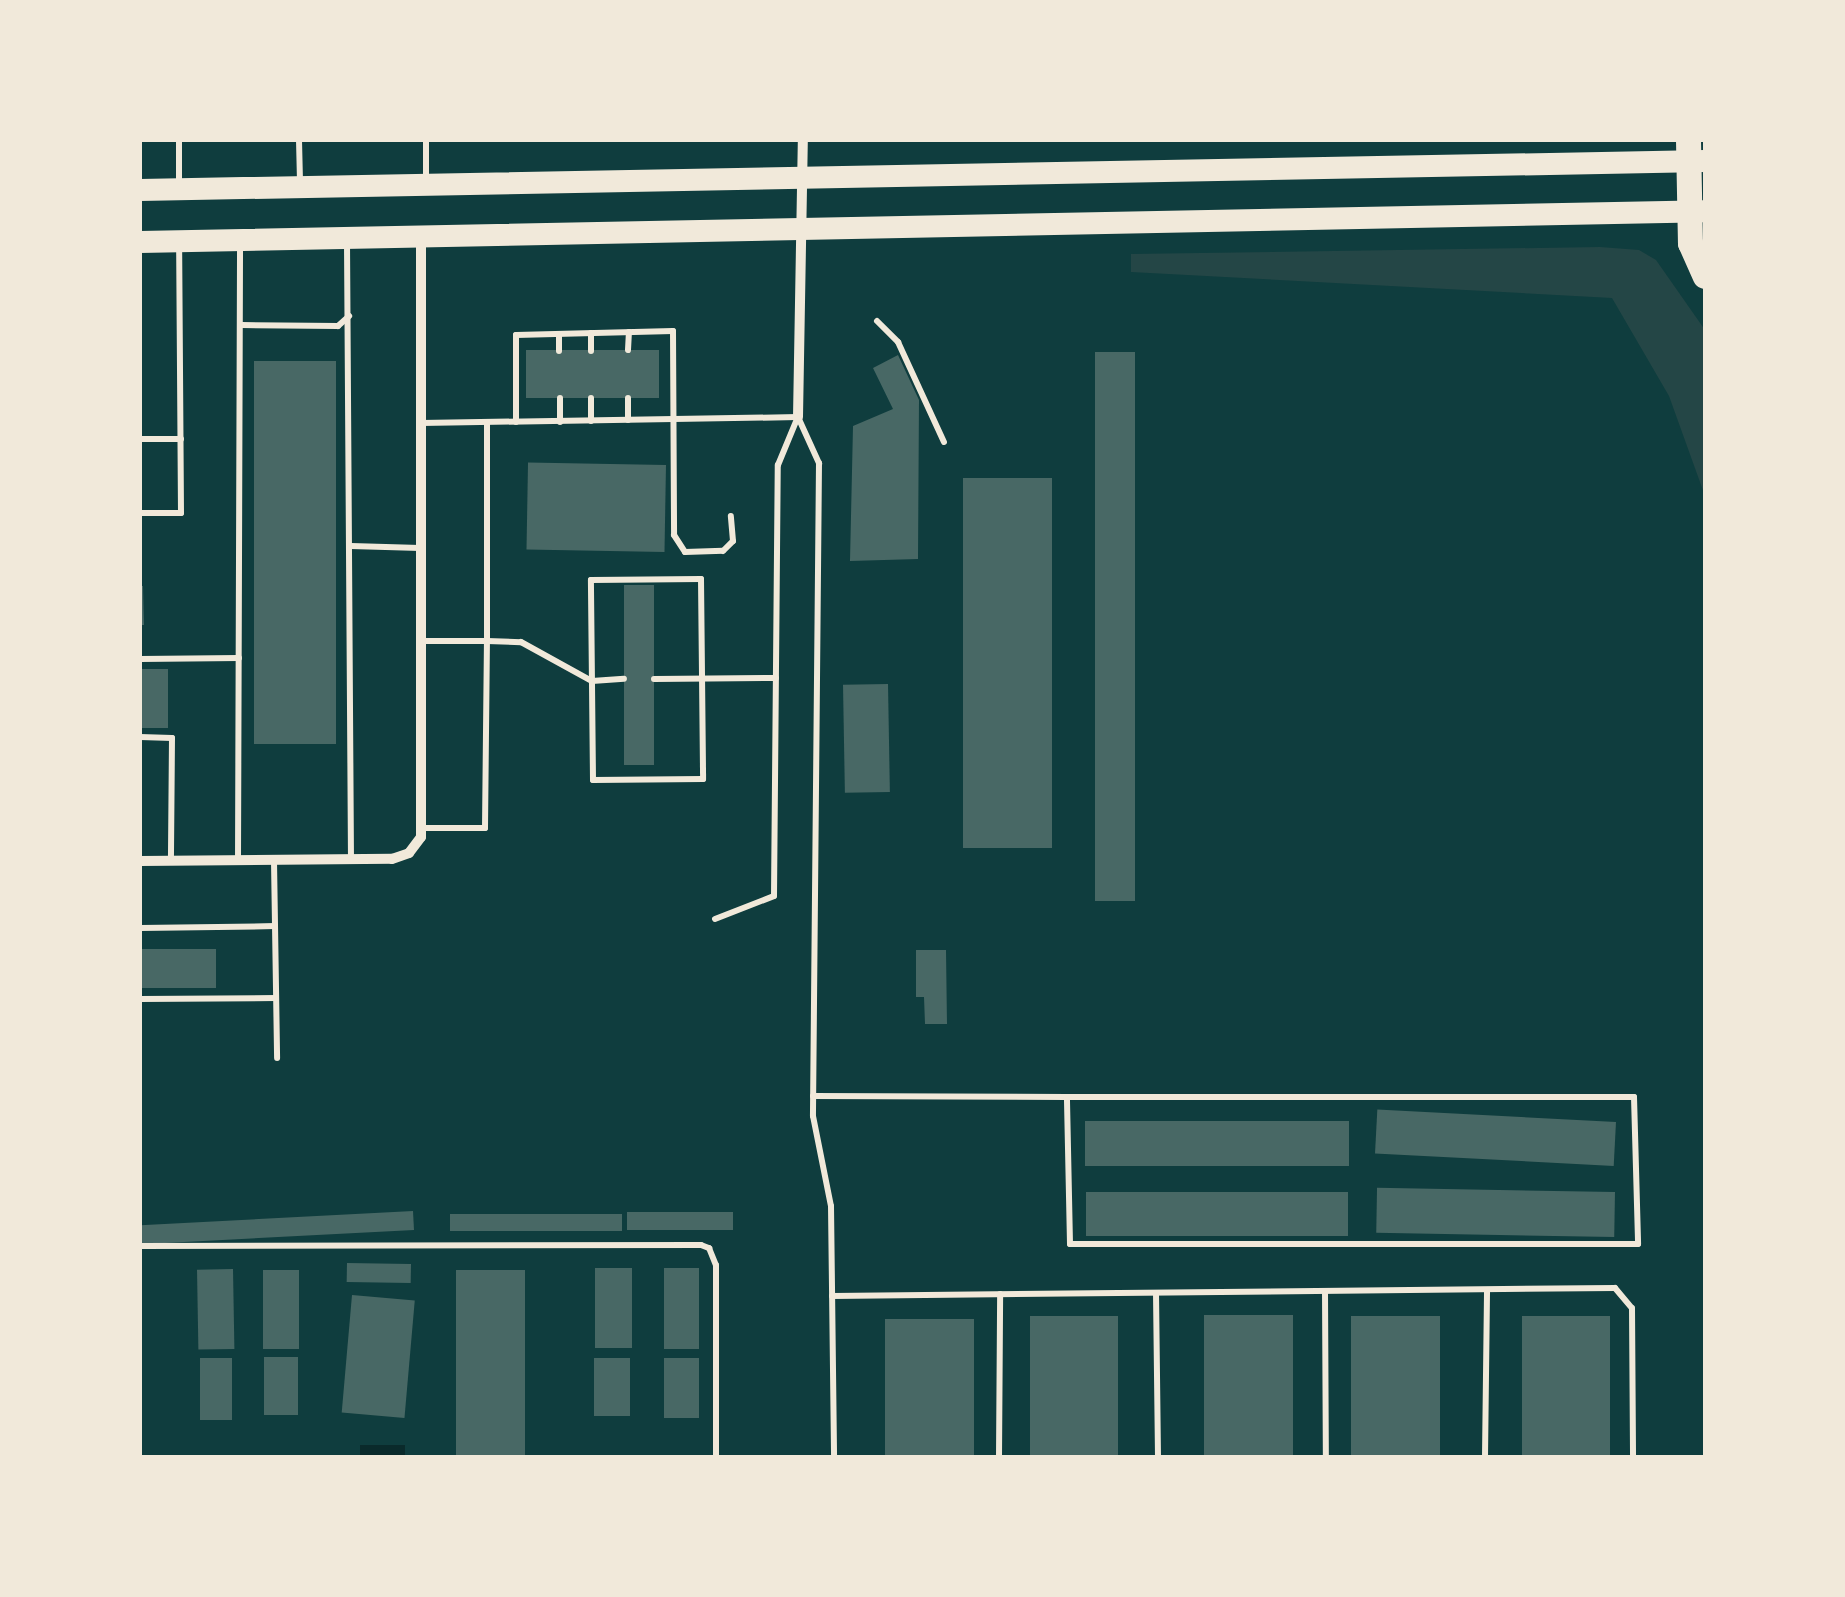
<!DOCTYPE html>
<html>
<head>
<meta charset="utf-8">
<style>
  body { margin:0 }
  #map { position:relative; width:1845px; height:1597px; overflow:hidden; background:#0f3d3e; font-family:"Fira Sans",sans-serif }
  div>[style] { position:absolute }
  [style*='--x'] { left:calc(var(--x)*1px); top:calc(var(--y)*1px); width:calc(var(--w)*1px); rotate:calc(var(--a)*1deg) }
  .green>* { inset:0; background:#244646 }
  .water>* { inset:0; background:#0a2a2b; transform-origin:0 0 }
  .building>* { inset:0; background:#486865; transform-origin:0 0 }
  .service>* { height:6px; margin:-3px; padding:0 3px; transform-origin:3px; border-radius:3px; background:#f1e9da }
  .minor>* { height:10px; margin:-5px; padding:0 5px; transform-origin:5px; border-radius:5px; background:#f1e9da }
  .primary>* { height:22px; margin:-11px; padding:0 11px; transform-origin:11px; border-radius:11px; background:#f1e9da }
  .motorway>* { height:25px; margin:-12.5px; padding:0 12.5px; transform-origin:12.5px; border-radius:12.5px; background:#f1e9da }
  span { translate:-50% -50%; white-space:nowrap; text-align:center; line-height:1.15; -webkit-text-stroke:10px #f1e9da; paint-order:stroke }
  .frame { position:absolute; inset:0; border:142px solid #f1e9da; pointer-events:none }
</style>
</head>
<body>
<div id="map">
  <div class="green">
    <i style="clip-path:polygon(1600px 247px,1639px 250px,1656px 260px,1705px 330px,1705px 496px,1669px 396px,1612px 298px,1131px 272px,1131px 254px)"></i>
  </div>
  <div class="water">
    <i style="left:360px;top:1445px;width:45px;height:12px"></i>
  </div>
  <div class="building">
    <i style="left:659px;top:350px;width:48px;height:133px;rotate:90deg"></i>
    <i style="left:1095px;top:352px;width:40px;height:549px"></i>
    <i style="clip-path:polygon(898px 355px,919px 400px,918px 559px,850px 561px,853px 426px,893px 409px,873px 368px)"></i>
    <i style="left:336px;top:361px;width:383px;height:82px;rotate:90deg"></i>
    <i style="left:666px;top:465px;width:87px;height:138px;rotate:91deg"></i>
    <i style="left:963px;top:478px;width:89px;height:370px"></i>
    <i style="left:624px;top:585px;width:30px;height:180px"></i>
    <i style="clip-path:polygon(140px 586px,143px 586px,144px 625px,140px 625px)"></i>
    <i style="left:140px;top:669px;width:28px;height:59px"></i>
    <i style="left:888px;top:684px;width:108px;height:45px;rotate:89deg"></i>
    <i style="left:140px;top:949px;width:76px;height:39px"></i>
    <i style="clip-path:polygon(916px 950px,946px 950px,947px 1024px,925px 1024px,924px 997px,916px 997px)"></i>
    <i style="left:1085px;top:1121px;width:264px;height:45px"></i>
    <i style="left:1616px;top:1122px;width:44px;height:239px;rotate:93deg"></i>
    <i style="left:1086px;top:1192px;width:262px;height:44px"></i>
    <i style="left:1615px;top:1192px;width:45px;height:238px;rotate:91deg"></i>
    <i style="left:413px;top:1211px;width:19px;height:273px;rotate:87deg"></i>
    <i style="left:733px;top:1212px;width:18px;height:106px;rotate:90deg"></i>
    <i style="left:450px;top:1214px;width:172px;height:17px"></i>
    <i style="left:347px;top:1263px;width:64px;height:19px;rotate:1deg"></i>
    <i style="left:595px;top:1268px;width:37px;height:80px"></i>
    <i style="left:664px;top:1268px;width:35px;height:81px"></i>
    <i style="left:233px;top:1269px;width:80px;height:36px;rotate:89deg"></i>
    <i style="left:299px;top:1270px;width:79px;height:36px;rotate:90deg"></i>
    <i style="left:456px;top:1270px;width:69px;height:187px"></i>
    <i style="left:352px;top:1295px;width:63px;height:118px;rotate:5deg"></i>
    <i style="left:1204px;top:1315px;width:89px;height:142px"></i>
    <i style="left:1030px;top:1316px;width:88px;height:141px"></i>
    <i style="left:1351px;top:1316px;width:89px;height:141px"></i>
    <i style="left:1522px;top:1316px;width:88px;height:141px"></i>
    <i style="left:885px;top:1319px;width:89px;height:138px"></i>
    <i style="left:264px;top:1357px;width:34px;height:58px"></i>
    <i style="left:200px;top:1358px;width:32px;height:62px"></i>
    <i style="left:594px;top:1358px;width:36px;height:58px"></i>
    <i style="left:664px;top:1358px;width:35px;height:60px"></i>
  </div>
  <div class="service">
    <i style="--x:179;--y:140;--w:44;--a:90"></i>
    <i style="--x:299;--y:140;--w:42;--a:88.6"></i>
    <i style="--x:426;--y:140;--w:41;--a:90"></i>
    <i style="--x:347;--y:242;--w:617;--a:89.63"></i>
    <i style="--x:877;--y:321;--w:30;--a:45"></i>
    <i style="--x:898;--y:342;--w:110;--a:65.3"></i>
    <i style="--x:242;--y:325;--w:96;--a:0.6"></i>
    <i style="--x:338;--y:326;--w:15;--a:-42"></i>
    <i style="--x:559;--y:334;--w:17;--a:90"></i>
    <i style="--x:628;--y:350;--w:18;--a:-87"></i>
    <i style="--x:591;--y:351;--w:18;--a:-90"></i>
    <i style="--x:560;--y:398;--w:24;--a:90"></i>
    <i style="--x:798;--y:417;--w:51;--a:65.5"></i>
    <i style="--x:819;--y:463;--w:653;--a:90.53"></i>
    <i style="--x:813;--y:1116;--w:92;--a:78.7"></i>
    <i style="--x:831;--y:1206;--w:251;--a:89.3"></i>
    <i style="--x:628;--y:420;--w:22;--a:-90"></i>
    <i style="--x:591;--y:421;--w:23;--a:-90"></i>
    <i style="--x:516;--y:422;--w:87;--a:-90"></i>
    <i style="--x:516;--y:335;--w:157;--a:-1.5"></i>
    <i style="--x:673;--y:331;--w:204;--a:89.7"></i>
    <i style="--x:674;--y:535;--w:20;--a:57"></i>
    <i style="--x:685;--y:552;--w:38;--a:-2"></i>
    <i style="--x:723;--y:551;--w:14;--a:-45"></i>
    <i style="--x:733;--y:541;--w:25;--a:-95"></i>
    <i style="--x:421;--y:423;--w:377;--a:-0.9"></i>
    <i style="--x:140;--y:439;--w:41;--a:0"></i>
    <i style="--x:140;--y:513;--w:41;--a:0"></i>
    <i style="--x:181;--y:513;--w:268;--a:-90.4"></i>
    <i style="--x:351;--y:546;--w:69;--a:1.7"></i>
    <i style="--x:701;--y:579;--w:200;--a:89.4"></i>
    <i style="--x:703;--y:779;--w:110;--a:179.5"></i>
    <i style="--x:593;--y:780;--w:200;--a:-90.6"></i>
    <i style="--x:591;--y:580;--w:110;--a:-0.5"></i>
    <i style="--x:422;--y:641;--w:65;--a:0"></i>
    <i style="--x:487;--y:641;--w:218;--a:-90"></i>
    <i style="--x:140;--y:659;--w:99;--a:-0.6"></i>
    <i style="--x:654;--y:679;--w:122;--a:-0.5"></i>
    <i style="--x:140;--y:737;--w:32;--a:2"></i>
    <i style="--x:172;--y:738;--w:123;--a:90.5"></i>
    <i style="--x:422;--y:828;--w:63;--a:0"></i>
    <i style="--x:485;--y:828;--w:187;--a:-89.4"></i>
    <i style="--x:487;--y:641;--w:34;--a:2"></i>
    <i style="--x:521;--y:642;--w:81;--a:28.8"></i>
    <i style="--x:592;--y:681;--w:32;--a:-4"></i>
    <i style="--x:238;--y:861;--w:617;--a:-89.81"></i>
    <i style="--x:274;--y:861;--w:197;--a:89.1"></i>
    <i style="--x:715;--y:919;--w:63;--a:-21.3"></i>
    <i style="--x:774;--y:896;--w:431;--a:-89.5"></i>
    <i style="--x:778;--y:465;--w:50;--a:-67.6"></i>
    <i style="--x:140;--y:928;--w:135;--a:-0.8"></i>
    <i style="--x:140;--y:999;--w:136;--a:-0.4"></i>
    <i style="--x:813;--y:1096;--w:254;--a:0.2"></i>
    <i style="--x:1067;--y:1097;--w:567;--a:0"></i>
    <i style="--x:1634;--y:1097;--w:147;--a:88.4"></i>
    <i style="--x:1638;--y:1244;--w:568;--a:180"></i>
    <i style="--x:1070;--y:1244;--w:147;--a:-91.2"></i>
    <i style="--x:140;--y:1246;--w:561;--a:-0.1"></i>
    <i style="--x:701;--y:1245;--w:9;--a:21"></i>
    <i style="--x:709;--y:1248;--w:18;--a:68"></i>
    <i style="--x:716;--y:1265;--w:192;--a:90"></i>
    <i style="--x:1325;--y:1291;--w:166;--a:89.7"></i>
    <i style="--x:1156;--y:1293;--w:164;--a:89.3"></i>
    <i style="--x:832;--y:1296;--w:783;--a:-0.59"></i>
    <i style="--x:1615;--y:1288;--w:26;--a:50"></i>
    <i style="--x:1632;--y:1308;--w:149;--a:89.6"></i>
    <i style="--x:999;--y:1457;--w:163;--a:-89.6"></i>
    <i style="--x:1485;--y:1457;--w:167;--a:-89.3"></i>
  </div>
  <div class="minor">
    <i style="--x:798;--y:417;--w:277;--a:-89"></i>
    <i style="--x:140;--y:861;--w:252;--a:-0.5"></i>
    <i style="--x:392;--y:859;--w:18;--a:-19"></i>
    <i style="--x:409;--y:853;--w:20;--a:-53"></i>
    <i style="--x:421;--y:837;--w:599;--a:-90"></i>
  </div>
  <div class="primary">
    <i style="--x:140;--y:190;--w:1565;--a:-1.06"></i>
    <i style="--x:140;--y:242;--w:1565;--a:-1.13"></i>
  </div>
  <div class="motorway">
    <i style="--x:1688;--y:140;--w:103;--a:88.9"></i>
    <i style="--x:1690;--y:243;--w:36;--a:66"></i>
  </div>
  <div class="frame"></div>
</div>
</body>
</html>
